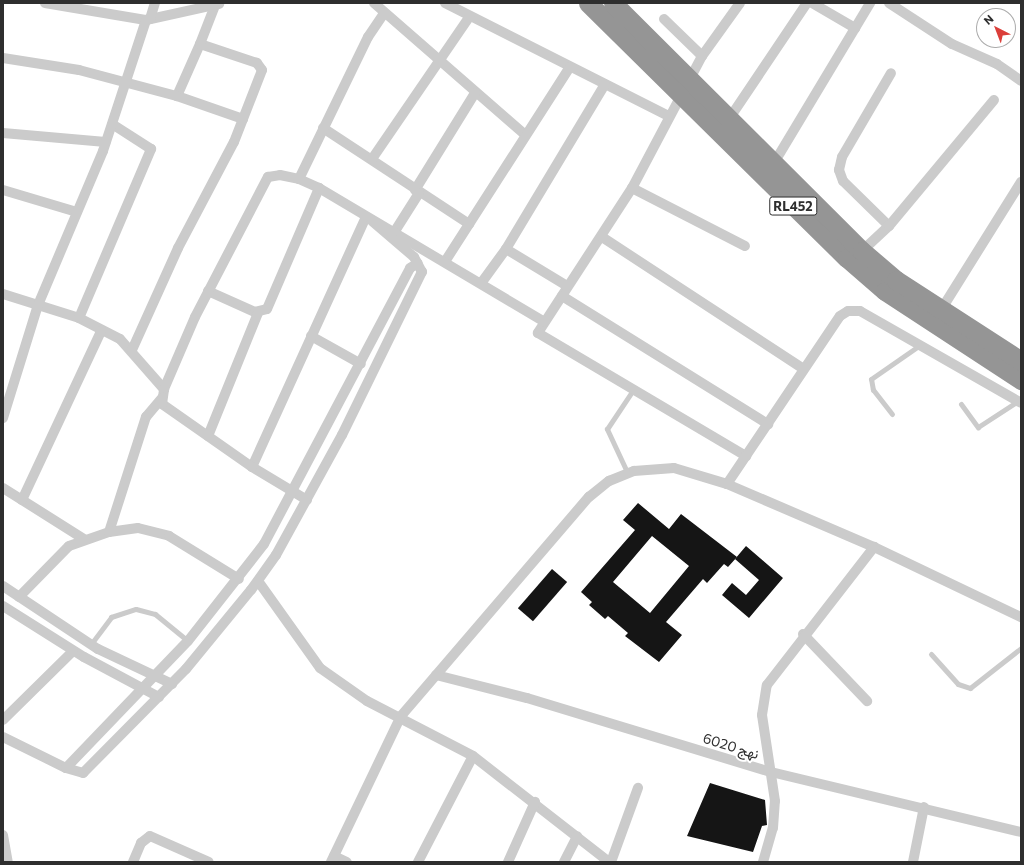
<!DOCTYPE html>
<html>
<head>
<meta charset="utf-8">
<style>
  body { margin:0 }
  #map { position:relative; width:1024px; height:865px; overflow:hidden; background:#fff; font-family:Commissioner,Vazirmatn,sans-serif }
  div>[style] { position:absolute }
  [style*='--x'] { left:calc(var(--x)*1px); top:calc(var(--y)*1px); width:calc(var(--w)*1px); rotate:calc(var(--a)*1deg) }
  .building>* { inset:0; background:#151515; transform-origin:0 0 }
  .lane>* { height:5px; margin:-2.5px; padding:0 2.5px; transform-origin:2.5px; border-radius:2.5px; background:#cbcbcb }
  .street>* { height:10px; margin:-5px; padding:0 5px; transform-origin:5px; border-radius:5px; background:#cbcbcb }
  .highway>* { height:19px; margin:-9.5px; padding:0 9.5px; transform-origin:9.5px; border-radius:9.5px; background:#959595 }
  span { translate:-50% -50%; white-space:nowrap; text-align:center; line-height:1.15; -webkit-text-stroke:4px #fff; paint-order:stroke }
  .shield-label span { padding:1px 3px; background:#fff; border:1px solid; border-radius:3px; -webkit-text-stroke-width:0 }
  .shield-label { font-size:13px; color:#2e2e2e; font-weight:700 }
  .street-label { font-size:14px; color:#2e2e2e }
  .frame { position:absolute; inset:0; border:4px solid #2e2e2e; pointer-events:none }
  .north { position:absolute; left:976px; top:8px; width:40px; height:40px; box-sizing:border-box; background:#fff; border:1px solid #ababab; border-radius:50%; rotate:318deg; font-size:11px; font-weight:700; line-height:16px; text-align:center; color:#2e2e2e }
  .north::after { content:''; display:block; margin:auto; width:14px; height:18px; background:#db3f3a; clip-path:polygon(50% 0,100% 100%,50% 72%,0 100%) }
</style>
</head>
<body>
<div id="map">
  <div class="building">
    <i style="clip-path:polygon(evenodd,638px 503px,669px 529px,681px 514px,737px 557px,728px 567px,724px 564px,707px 583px,703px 579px,666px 622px,682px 635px,659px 662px,625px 636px,628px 633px,608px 616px,605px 619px,589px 605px,592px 602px,581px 592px,635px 530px,623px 520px,638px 503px,652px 536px,689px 566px,650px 613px,613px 582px,652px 536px)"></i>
    <i style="clip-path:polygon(746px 546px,783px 578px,749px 618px,722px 595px,732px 583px,746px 595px,759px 580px,735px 559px)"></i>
    <i style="left:552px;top:569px;width:20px;height:52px;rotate:41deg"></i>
    <i style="clip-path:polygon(710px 783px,765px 800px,767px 825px,762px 826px,753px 852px,687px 836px)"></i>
  </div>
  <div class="lane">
    <i style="--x:961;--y:404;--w:29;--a:54"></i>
    <i style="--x:978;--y:427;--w:48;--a:-33"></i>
    <i style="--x:892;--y:414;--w:31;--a:-128"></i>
    <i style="--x:873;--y:390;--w:11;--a:-100"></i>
    <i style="--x:871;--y:379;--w:60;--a:-34.8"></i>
    <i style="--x:628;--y:474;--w:50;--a:-115"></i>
    <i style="--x:607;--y:429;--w:47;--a:-56.3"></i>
    <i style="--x:91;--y:644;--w:34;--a:-53"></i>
    <i style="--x:111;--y:617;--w:26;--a:-18"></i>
    <i style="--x:136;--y:609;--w:20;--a:15"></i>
    <i style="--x:155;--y:614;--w:43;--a:39.3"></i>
    <i style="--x:931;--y:654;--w:40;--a:48"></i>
    <i style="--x:958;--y:684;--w:13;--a:18"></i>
    <i style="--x:970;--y:688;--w:65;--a:-38.1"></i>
  </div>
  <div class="street">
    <i style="--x:45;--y:3;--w:102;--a:9.6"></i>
    <i style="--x:146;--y:20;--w:75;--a:-12.4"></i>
    <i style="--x:374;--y:3;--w:199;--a:41.1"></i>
    <i style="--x:445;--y:3;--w:251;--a:26.8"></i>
    <i style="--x:740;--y:3;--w:65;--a:125.6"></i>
    <i style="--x:702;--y:56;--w:149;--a:117.9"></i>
    <i style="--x:632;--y:188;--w:173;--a:123"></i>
    <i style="--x:538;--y:333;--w:242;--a:30.6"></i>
    <i style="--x:812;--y:3;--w:50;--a:30.2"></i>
    <i style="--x:889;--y:3;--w:75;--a:33.1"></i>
    <i style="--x:952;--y:44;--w:49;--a:24"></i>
    <i style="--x:997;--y:64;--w:29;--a:35"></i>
    <i style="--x:150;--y:19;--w:17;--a:-73"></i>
    <i style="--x:664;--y:19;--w:53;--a:44.2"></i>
    <i style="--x:200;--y:44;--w:57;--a:113.9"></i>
    <i style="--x:177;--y:96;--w:70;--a:19.2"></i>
    <i style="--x:3;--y:58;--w:77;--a:9"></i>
    <i style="--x:79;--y:70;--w:101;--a:14.9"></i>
    <i style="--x:729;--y:119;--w:140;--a:-56.1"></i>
    <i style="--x:323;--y:128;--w:175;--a:33.3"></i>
    <i style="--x:3;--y:133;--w:103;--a:5"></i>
    <i style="--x:372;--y:159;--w:173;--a:-55.6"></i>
    <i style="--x:774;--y:163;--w:187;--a:-59"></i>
    <i style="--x:299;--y:179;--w:158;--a:-64.1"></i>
    <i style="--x:368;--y:37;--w:29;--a:-56"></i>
    <i style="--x:632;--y:188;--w:127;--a:27.2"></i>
    <i style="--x:3;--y:190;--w:77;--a:16.6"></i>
    <i style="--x:415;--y:190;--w:114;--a:-58.3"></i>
    <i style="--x:889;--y:226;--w:64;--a:-135.6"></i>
    <i style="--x:843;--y:181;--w:12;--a:-110"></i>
    <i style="--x:839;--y:170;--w:13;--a:-77"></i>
    <i style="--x:842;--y:157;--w:97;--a:-59.7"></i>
    <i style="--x:395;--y:231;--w:45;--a:-57.7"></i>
    <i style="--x:602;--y:237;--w:241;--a:33.2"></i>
    <i style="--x:506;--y:249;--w:71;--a:31.2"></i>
    <i style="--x:862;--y:251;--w:37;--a:-43"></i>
    <i style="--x:889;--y:226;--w:164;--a:-50.2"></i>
    <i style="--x:446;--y:260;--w:229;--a:-57.3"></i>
    <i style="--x:482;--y:282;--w:41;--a:-54"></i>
    <i style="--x:506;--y:249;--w:192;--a:-59"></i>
    <i style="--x:208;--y:291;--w:51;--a:24.1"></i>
    <i style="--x:255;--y:312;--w:12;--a:-14"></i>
    <i style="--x:267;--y:309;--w:132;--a:-66.7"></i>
    <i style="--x:3;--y:294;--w:80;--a:17.5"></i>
    <i style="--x:79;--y:318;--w:46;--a:27.1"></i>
    <i style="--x:120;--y:339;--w:67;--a:48.7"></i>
    <i style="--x:562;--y:296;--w:243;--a:31.9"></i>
    <i style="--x:941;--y:310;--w:151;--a:-58"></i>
    <i style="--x:79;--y:318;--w:184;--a:-66.9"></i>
    <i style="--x:151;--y:149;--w:46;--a:-147.3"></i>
    <i style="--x:311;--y:336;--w:57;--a:29.2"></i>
    <i style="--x:132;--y:350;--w:112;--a:-65.7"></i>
    <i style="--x:178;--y:248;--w:120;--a:-62.2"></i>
    <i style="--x:234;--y:142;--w:77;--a:-68.7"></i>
    <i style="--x:262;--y:70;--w:9;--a:-126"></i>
    <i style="--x:257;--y:63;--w:60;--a:-161.6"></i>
    <i style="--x:200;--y:44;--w:44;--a:-68.7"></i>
    <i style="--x:3;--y:418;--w:118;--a:-72.8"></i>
    <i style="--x:38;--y:305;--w:167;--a:-67.1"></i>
    <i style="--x:103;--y:151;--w:138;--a:-71.8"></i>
    <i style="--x:208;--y:436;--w:133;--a:-67.9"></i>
    <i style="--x:252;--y:467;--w:275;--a:-65.5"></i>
    <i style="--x:727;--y:484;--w:202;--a:-56.1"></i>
    <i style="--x:840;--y:316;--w:9;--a:-32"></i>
    <i style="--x:848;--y:311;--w:12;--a:0"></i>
    <i style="--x:860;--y:311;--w:185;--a:29.7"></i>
    <i style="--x:3;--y:488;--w:96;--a:32.2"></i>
    <i style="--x:22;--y:500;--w:187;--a:-64.9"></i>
    <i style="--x:307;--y:500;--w:64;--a:-149"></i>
    <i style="--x:252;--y:467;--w:110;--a:-145"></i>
    <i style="--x:162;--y:404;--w:15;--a:-82"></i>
    <i style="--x:164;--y:389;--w:78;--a:-66.7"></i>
    <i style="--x:195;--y:317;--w:158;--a:-62.5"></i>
    <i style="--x:268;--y:177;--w:12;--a:-9"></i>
    <i style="--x:280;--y:175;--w:19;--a:12"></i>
    <i style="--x:299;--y:179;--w:22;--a:24"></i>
    <i style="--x:319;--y:188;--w:261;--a:30.7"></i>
    <i style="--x:109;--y:532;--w:121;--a:-72.2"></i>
    <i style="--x:146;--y:417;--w:25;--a:-50"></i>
    <i style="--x:258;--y:581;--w:107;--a:54.5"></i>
    <i style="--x:320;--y:668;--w:57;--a:35.1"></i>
    <i style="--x:367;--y:701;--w:119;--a:27.4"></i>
    <i style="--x:473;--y:756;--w:172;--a:37.9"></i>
    <i style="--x:3;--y:586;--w:114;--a:33.6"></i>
    <i style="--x:98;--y:649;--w:82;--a:25.3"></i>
    <i style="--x:19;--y:597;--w:71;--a:-45.6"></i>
    <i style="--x:69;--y:546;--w:42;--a:-19.3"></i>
    <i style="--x:109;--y:532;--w:29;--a:-8"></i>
    <i style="--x:138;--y:528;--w:32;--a:14"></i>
    <i style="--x:169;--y:536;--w:82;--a:31.6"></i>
    <i style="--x:3;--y:606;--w:96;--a:32.2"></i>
    <i style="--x:84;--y:657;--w:85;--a:28.1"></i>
    <i style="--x:803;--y:634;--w:93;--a:46.3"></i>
    <i style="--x:436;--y:675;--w:94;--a:14.2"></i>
    <i style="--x:527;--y:698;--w:255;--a:16.9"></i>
    <i style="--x:771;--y:772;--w:257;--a:13.5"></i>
    <i style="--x:3;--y:720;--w:98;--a:-44.6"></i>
    <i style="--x:3;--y:737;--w:70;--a:26.2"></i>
    <i style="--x:66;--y:768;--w:18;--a:16"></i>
    <i style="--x:83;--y:773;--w:146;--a:-45.3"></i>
    <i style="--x:186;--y:669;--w:102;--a:-50.6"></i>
    <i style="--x:251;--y:590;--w:43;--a:-54.5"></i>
    <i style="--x:276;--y:555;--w:137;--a:-61.2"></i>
    <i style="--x:342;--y:435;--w:182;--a:-63.9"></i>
    <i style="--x:422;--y:272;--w:17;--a:-118"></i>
    <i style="--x:414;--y:257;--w:55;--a:-139.4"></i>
    <i style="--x:66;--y:768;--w:176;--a:-46.2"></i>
    <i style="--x:188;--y:641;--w:123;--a:-51.9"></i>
    <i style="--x:264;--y:544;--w:312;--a:-62.1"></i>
    <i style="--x:410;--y:268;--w:9;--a:-32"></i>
    <i style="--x:3;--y:835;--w:27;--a:80"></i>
    <i style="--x:334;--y:856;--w:14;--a:25"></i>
    <i style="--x:133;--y:862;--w:21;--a:-67"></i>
    <i style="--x:141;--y:843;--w:11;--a:-38"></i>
    <i style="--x:150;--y:836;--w:64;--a:23.8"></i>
    <i style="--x:331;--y:862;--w:162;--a:-64.4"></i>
    <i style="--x:401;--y:716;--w:289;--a:-49.4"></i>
    <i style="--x:589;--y:497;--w:26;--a:-39"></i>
    <i style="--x:609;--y:481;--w:27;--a:-22"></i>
    <i style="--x:634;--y:471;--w:40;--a:-4.3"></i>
    <i style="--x:674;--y:468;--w:55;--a:16.8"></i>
    <i style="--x:727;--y:484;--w:160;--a:23.2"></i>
    <i style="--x:874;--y:547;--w:163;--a:25.5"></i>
    <i style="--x:418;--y:862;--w:119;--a:-62.6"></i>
    <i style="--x:508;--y:862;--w:66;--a:-65.8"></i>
    <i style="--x:564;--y:862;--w:29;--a:-63"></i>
    <i style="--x:611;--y:862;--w:79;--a:-70"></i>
    <i style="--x:763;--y:862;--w:35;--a:-74"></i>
    <i style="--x:773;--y:828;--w:27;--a:-86"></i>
    <i style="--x:775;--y:801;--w:87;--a:-98.6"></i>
    <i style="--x:762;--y:715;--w:30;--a:-81"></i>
    <i style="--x:767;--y:685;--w:175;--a:-52.2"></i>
    <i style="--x:913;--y:862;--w:56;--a:-78.7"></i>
  </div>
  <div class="highway">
    <i style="--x:588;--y:3;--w:363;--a:44.6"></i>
    <i style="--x:847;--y:258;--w:50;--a:41"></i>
    <i style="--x:885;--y:291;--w:163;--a:33.2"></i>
    <i style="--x:613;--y:3;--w:351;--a:44.9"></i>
    <i style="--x:862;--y:251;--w:45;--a:40.5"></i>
    <i style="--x:896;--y:280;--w:149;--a:32.9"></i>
  </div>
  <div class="shield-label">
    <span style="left:793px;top:206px">RL452</span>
  </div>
  <div class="street-label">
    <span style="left:731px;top:746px;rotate:17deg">نهج 6020</span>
  </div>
  <div class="frame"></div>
  <div class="north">N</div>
</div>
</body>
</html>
